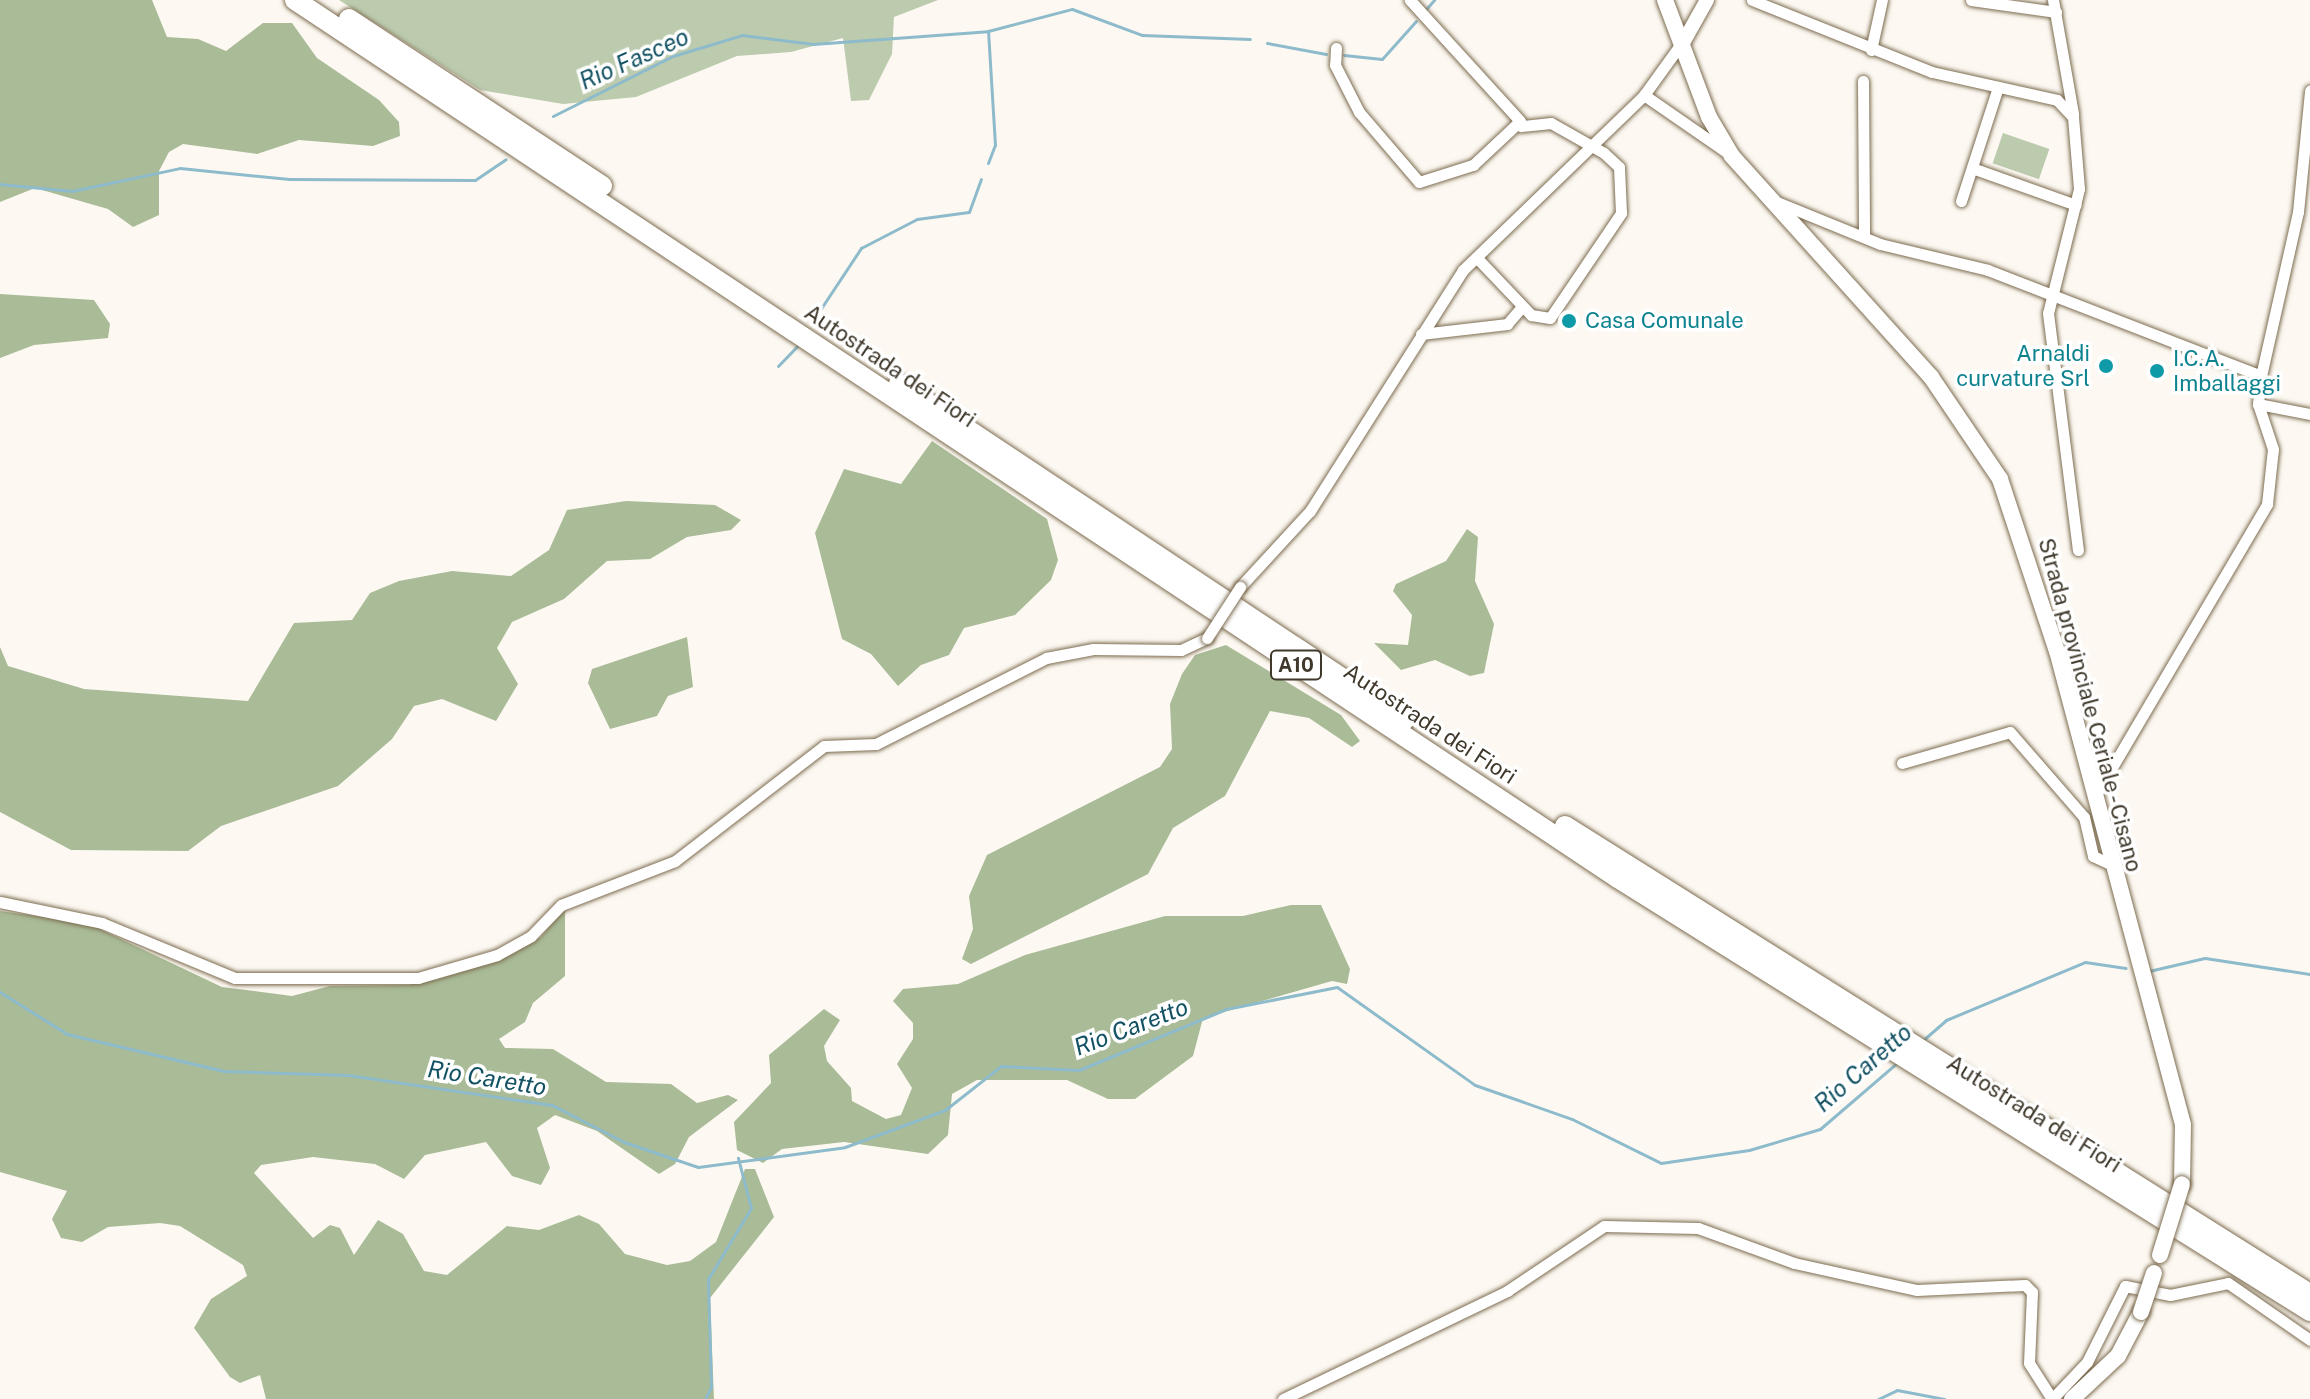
<!DOCTYPE html>
<html>
<head>
<meta charset="utf-8">
<style>
  body { margin:0 }
  #map { position:relative; width:2310px; height:1399px; overflow:hidden; background:#fdf9f2; font-family:"Public Sans",sans-serif }
  div>[style] { position:absolute }
  [style*='--x'] { left:calc(var(--x)*1px); top:calc(var(--y)*1px); width:calc(var(--w)*1px); rotate:calc(var(--a)*1deg) }
  .green>* { inset:0; background:#bccbae; transform-origin:0 0 }
  .forest>* { inset:0; background:#a9bb97 }
  .stream>* { height:3px; margin:-1.5px; padding:0 1.5px; transform-origin:1.5px; border-radius:1.5px; background:#8dbbcb }
  .roads { filter:drop-shadow(0 0 2px #7d6c50) drop-shadow(0 0 2px #7d6c50) }
  .minor>* { height:11px; margin:-5.5px; padding:0 5.5px; transform-origin:5.5px; border-radius:5.5px; background:#fff }
  .tertiary>* { height:14px; margin:-7px; padding:0 7px; transform-origin:7px; border-radius:7px; background:#fff }
  .secondary>* { height:16px; margin:-8px; padding:0 8px; transform-origin:8px; border-radius:8px; background:#fff }
  .motorway>* { height:20px; margin:-10px; padding:0 10px; transform-origin:10px; border-radius:10px; background:#fff }
  .bridges { filter:drop-shadow(0 0 2px #7d6c50) drop-shadow(0 0 2px #7d6c50) }
  .minor-bridge>* { height:11px; margin:-5.5px; padding:0 5.5px; transform-origin:5.5px; border-radius:5.5px; background:#fff }
  .secondary-bridge>* { height:16px; margin:-8px; padding:0 8px; transform-origin:8px; border-radius:8px; background:#fff }
  .dots>* { width:22px; height:22px; translate:-50% -50%; box-sizing:border-box; border:4px solid #fff; border-radius:50% }
  span { translate:-50% -50%; white-space:nowrap; text-align:center; line-height:1.15; -webkit-text-stroke:7px #fff; paint-order:stroke }
  .shield-label span { padding:2px 6px; background:#fff; border:2px solid; border-radius:6px; -webkit-text-stroke-width:0 }
  .shield-label { font-size:20px; color:#3f382b; font-weight:700 }
  .culture-label { font-size:22px; color:#0d838f }
  .left { translate:0 -50%; text-align:left }
  .right { translate:-100% -50%; text-align:right }
  .street-label { font-size:22px; color:#3f382b }
  .water-label { font-size:24px; color:#135264; font-style:italic }
</style>
</head>
<body>
<div id="map">
  <div class="green">
    <i style="clip-path:polygon(339px 0,938px 0,894px 17px,892px 54px,869px 100px,851px 101px,843px 38px,791px 52px,737px 56px,636px 97px,563px 104px,480px 90px)"></i>
    <i style="left:2003px;top:133px;width:49px;height:32px;rotate:19deg"></i>
  </div>
  <div class="forest">
    <i style="clip-path:polygon(0 0,152px 0,167px 37px,198px 39px,226px 51px,263px 23px,292px 23px,317px 58px,379px 100px,399px 122px,400px 136px,373px 146px,299px 140px,257px 154px,183px 144px,169px 152px,159px 171px,159px 215px,133px 227px,108px 209px,35px 188px,0 202px)"></i>
    <i style="clip-path:polygon(0 294px,94px 300px,110px 324px,108px 338px,34px 345px,0 358px)"></i>
    <i style="clip-path:polygon(932px 441px,1047px 519px,1058px 560px,1051px 580px,1015px 615px,964px 628px,949px 655px,921px 665px,898px 686px,871px 654px,842px 639px,815px 533px,844px 469px,901px 484px)"></i>
    <i style="clip-path:polygon(626px 501px,715px 505px,741px 520px,731px 530px,687px 537px,650px 559px,607px 561px,564px 599px,512px 622px,497px 648px,518px 684px,496px 721px,442px 699px,414px 706px,392px 739px,338px 786px,221px 826px,188px 851px,71px 850px,0 812px,0 647px,8px 666px,84px 689px,248px 701px,294px 623px,352px 620px,370px 593px,399px 581px,452px 571px,511px 576px,549px 550px,567px 510px)"></i>
    <i style="clip-path:polygon(1467px 529px,1478px 537px,1475px 581px,1494px 624px,1484px 673px,1470px 676px,1435px 660px,1401px 670px,1374px 643px,1408px 645px,1412px 615px,1393px 591px,1396px 584px,1446px 561px)"></i>
    <i style="clip-path:polygon(687px 637px,693px 687px,668px 696px,657px 716px,610px 729px,588px 683px,592px 669px)"></i>
    <i style="clip-path:polygon(1226px 645px,1341px 715px,1360px 741px,1352px 747px,1309px 718px,1270px 711px,1225px 796px,1173px 828px,1148px 874px,971px 964px,962px 959px,973px 929px,969px 896px,987px 855px,1160px 767px,1172px 749px,1170px 704px,1182px 674px,1195px 655px)"></i>
    <i style="clip-path:polygon(1291px 905px,1321px 905px,1350px 969px,1347px 984px,1332px 981px,1203px 1018px,1193px 1056px,1135px 1099px,1108px 1099px,1067px 1080px,977px 1080px,952px 1094px,948px 1135px,928px 1154px,844px 1142px,782px 1149px,763px 1163px,737px 1150px,734px 1122px,771px 1083px,769px 1055px,824px 1009px,840px 1020px,824px 1046px,827px 1061px,851px 1088px,852px 1101px,886px 1119px,901px 1115px,912px 1088px,897px 1064px,913px 1039px,913px 1023px,893px 1001px,903px 989px,958px 984px,1025px 955px,1165px 916px,1243px 916px)"></i>
    <i style="clip-path:polygon(565px 907px,565px 976px,533px 1003px,525px 1022px,499px 1039px,505px 1048px,553px 1049px,606px 1082px,671px 1084px,697px 1103px,728px 1095px,738px 1100px,689px 1137px,675px 1164px,659px 1174px,597px 1131px,555px 1115px,537px 1128px,550px 1168px,541px 1185px,512px 1176px,486px 1142px,425px 1155px,404px 1179px,375px 1164px,313px 1157px,261px 1165px,254px 1173px,313px 1238px,330px 1225px,340px 1228px,354px 1255px,378px 1220px,403px 1234px,424px 1271px,447px 1275px,507px 1226px,539px 1230px,579px 1215px,599px 1224px,625px 1254px,667px 1265px,690px 1261px,716px 1242px,745px 1169px,755px 1169px,774px 1217px,710px 1298px,714px 1399px,266px 1399px,260px 1375px,240px 1383px,230px 1377px,194px 1328px,211px 1299px,247px 1276px,243px 1265px,180px 1226px,160px 1223px,108px 1227px,82px 1242px,61px 1238px,52px 1219px,67px 1191px,0 1172px,0 911px,87px 923px,222px 987px,292px 996px,330px 986px,409px 985px,499px 961px,541px 937px)"></i>
  </div>
  <div class="stream">
    <i style="--x:1427;--y:8;--w:11;--a:-49"></i>
    <i style="--x:1267;--y:43;--w:60;--a:10.6"></i>
    <i style="--x:1344;--y:55;--w:38;--a:6"></i>
    <i style="--x:1382;--y:59;--w:51;--a:-48.2"></i>
    <i style="--x:553;--y:116;--w:134;--a:-26.6"></i>
    <i style="--x:673;--y:56;--w:72;--a:-16.9"></i>
    <i style="--x:742;--y:35;--w:72;--a:7.2"></i>
    <i style="--x:813;--y:44;--w:175;--a:-4.2"></i>
    <i style="--x:988;--y:31;--w:87;--a:-14.7"></i>
    <i style="--x:1072;--y:9;--w:75;--a:20.4"></i>
    <i style="--x:1142;--y:35;--w:108;--a:2.1"></i>
    <i style="--x:988;--y:163;--w:19;--a:-69"></i>
    <i style="--x:995;--y:145;--w:114;--a:-93.5"></i>
    <i style="--x:0;--y:184;--w:72;--a:5.6"></i>
    <i style="--x:72;--y:191;--w:110;--a:-12"></i>
    <i style="--x:180;--y:168;--w:110;--a:5.8"></i>
    <i style="--x:289;--y:179;--w:186;--a:0.3"></i>
    <i style="--x:475;--y:180;--w:37;--a:-34"></i>
    <i style="--x:816;--y:316;--w:82;--a:-56.5"></i>
    <i style="--x:861;--y:248;--w:63;--a:-27.4"></i>
    <i style="--x:917;--y:219;--w:52;--a:-7.7"></i>
    <i style="--x:969;--y:212;--w:35;--a:-70"></i>
    <i style="--x:778;--y:366;--w:28;--a:-46"></i>
    <i style="--x:2149;--y:971;--w:57;--a:-13.1"></i>
    <i style="--x:2205;--y:958;--w:106;--a:8.7"></i>
    <i style="--x:0;--y:992;--w:79;--a:32.1"></i>
    <i style="--x:67;--y:1034;--w:160;--a:13.3"></i>
    <i style="--x:223;--y:1071;--w:125;--a:1.8"></i>
    <i style="--x:348;--y:1075;--w:206;--a:8.4"></i>
    <i style="--x:552;--y:1105;--w:81;--a:27.2"></i>
    <i style="--x:624;--y:1142;--w:78;--a:18.7"></i>
    <i style="--x:698;--y:1167;--w:148;--a:-7.7"></i>
    <i style="--x:845;--y:1147;--w:107;--a:-20.3"></i>
    <i style="--x:945;--y:1110;--w:71;--a:-38.2"></i>
    <i style="--x:1001;--y:1066;--w:78;--a:2.9"></i>
    <i style="--x:1079;--y:1070;--w:159;--a:-22.5"></i>
    <i style="--x:1226;--y:1009;--w:113;--a:-11.2"></i>
    <i style="--x:1337;--y:987;--w:169;--a:35.4"></i>
    <i style="--x:1475;--y:1085;--w:103;--a:19.3"></i>
    <i style="--x:1572;--y:1119;--w:99;--a:26.3"></i>
    <i style="--x:1661;--y:1163;--w:89;--a:-8.4"></i>
    <i style="--x:1749;--y:1150;--w:74;--a:-16.5"></i>
    <i style="--x:1820;--y:1129;--w:103;--a:-40.7"></i>
    <i style="--x:1922;--y:1041;--w:32;--a:-41"></i>
    <i style="--x:1946;--y:1020;--w:151;--a:-22.6"></i>
    <i style="--x:2085;--y:962;--w:41;--a:8.3"></i>
    <i style="--x:705;--y:1399;--w:13;--a:-63"></i>
    <i style="--x:711;--y:1387;--w:108;--a:-91.6"></i>
    <i style="--x:708;--y:1279;--w:83;--a:-58.8"></i>
    <i style="--x:751;--y:1208;--w:52;--a:-104.6"></i>
    <i style="--x:1878;--y:1399;--w:21;--a:-25"></i>
    <i style="--x:1897;--y:1390;--w:48;--a:10.8"></i>
  </div>
  <div class="roads">
    <div class="minor">
      <i style="--x:1752;--y:0;--w:194;--a:21.8"></i>
      <i style="--x:1932;--y:72;--w:128;--a:12.6"></i>
      <i style="--x:2057;--y:100;--w:23;--a:47"></i>
      <i style="--x:2073;--y:117;--w:72;--a:85.2"></i>
      <i style="--x:2079;--y:189;--w:128;--a:104"></i>
      <i style="--x:2048;--y:313;--w:239;--a:82.8"></i>
      <i style="--x:1971;--y:0;--w:86;--a:8"></i>
      <i style="--x:2053;--y:0;--w:116;--a:80"></i>
      <i style="--x:1336;--y:48;--w:17;--a:93"></i>
      <i style="--x:1335;--y:65;--w:53;--a:62.9"></i>
      <i style="--x:1359;--y:112;--w:92;--a:49.4"></i>
      <i style="--x:1419;--y:182;--w:57;--a:-17.5"></i>
      <i style="--x:1473;--y:165;--w:64;--a:-43.1"></i>
      <i style="--x:1520;--y:121;--w:164;--a:-132.3"></i>
      <i style="--x:1871;--y:50;--w:51;--a:-77.6"></i>
      <i style="--x:1863;--y:81;--w:156;--a:89.6"></i>
      <i style="--x:1644;--y:95;--w:107;--a:34.7"></i>
      <i style="--x:1972;--y:168;--w:110;--a:19.6"></i>
      <i style="--x:1961;--y:201;--w:120;--a:-72"></i>
      <i style="--x:1777;--y:202;--w:111;--a:22.2"></i>
      <i style="--x:1880;--y:244;--w:111;--a:13.5"></i>
      <i style="--x:1988;--y:270;--w:293;--a:21.2"></i>
      <i style="--x:1477;--y:258;--w:79;--a:46.5"></i>
      <i style="--x:1531;--y:315;--w:19;--a:9"></i>
      <i style="--x:1550;--y:318;--w:127;--a:-55.9"></i>
      <i style="--x:1621;--y:213;--w:46;--a:-92.5"></i>
      <i style="--x:1619;--y:167;--w:21;--a:-137"></i>
      <i style="--x:1604;--y:153;--w:61;--a:-150.5"></i>
      <i style="--x:1551;--y:123;--w:30;--a:174"></i>
      <i style="--x:1421;--y:334;--w:87;--a:-6.6"></i>
      <i style="--x:1507;--y:324;--w:23;--a:-49"></i>
      <i style="--x:2258;--y:404;--w:53;--a:10.9"></i>
      <i style="--x:1240;--y:587;--w:103;--a:-47.4"></i>
      <i style="--x:1310;--y:511;--w:285;--a:-57.6"></i>
      <i style="--x:1463;--y:270;--w:252;--a:-44"></i>
      <i style="--x:1644;--y:95;--w:67;--a:-54.2"></i>
      <i style="--x:1902;--y:763;--w:112;--a:-16"></i>
      <i style="--x:2010;--y:732;--w:113;--a:49"></i>
      <i style="--x:2084;--y:817;--w:40;--a:77"></i>
      <i style="--x:2093;--y:856;--w:19;--a:25"></i>
      <i style="--x:2094;--y:798;--w:341;--a:-59.5"></i>
      <i style="--x:2267;--y:504;--w:55;--a:-83.8"></i>
      <i style="--x:2273;--y:449;--w:47;--a:-108.4"></i>
      <i style="--x:2258;--y:404;--w:28;--a:-84"></i>
      <i style="--x:2261;--y:376;--w:168;--a:-77.3"></i>
      <i style="--x:2298;--y:212;--w:122;--a:-84.3"></i>
      <i style="--x:0;--y:902;--w:104;--a:11.6"></i>
      <i style="--x:102;--y:923;--w:144;--a:22.5"></i>
      <i style="--x:235;--y:978;--w:183;--a:0"></i>
      <i style="--x:418;--y:978;--w:82;--a:-16.2"></i>
      <i style="--x:497;--y:955;--w:39;--a:-29"></i>
      <i style="--x:531;--y:936;--w:43;--a:-45.9"></i>
      <i style="--x:561;--y:905;--w:122;--a:-21.1"></i>
      <i style="--x:675;--y:861;--w:188;--a:-37.7"></i>
      <i style="--x:824;--y:746;--w:52;--a:-2.2"></i>
      <i style="--x:876;--y:744;--w:191;--a:-26.8"></i>
      <i style="--x:1046;--y:658;--w:48;--a:-10.8"></i>
      <i style="--x:1093;--y:649;--w:88;--a:0.7"></i>
      <i style="--x:1181;--y:650;--w:29;--a:-25"></i>
      <i style="--x:1283;--y:1399;--w:249;--a:-25.7"></i>
      <i style="--x:1507;--y:1291;--w:117;--a:-33.8"></i>
      <i style="--x:1604;--y:1226;--w:94;--a:1.2"></i>
      <i style="--x:1698;--y:1228;--w:102;--a:20"></i>
      <i style="--x:1794;--y:1263;--w:126;--a:12.4"></i>
      <i style="--x:1917;--y:1290;--w:108;--a:-2.7"></i>
      <i style="--x:2025;--y:1285;--w:10;--a:45"></i>
      <i style="--x:2032;--y:1292;--w:71;--a:92.4"></i>
      <i style="--x:2029;--y:1363;--w:43;--a:57.4"></i>
      <i style="--x:2052;--y:1399;--w:51;--a:-46.6"></i>
      <i style="--x:2087;--y:1362;--w:85;--a:-63.4"></i>
      <i style="--x:2125;--y:1286;--w:46;--a:11.3"></i>
      <i style="--x:2170;--y:1295;--w:59;--a:-11.7"></i>
      <i style="--x:2228;--y:1283;--w:100;--a:34.8"></i>
    </div>
    <div class="tertiary">
      <i style="--x:1684;--y:41;--w:47;--a:-60.7"></i>
    </div>
    <div class="secondary">
      <i style="--x:1665;--y:0;--w:125;--a:69.4"></i>
      <i style="--x:1709;--y:117;--w:45;--a:59.5"></i>
      <i style="--x:1732;--y:156;--w:297;--a:48"></i>
      <i style="--x:1931;--y:377;--w:123;--a:55.9"></i>
      <i style="--x:2000;--y:479;--w:181;--a:71.7"></i>
      <i style="--x:2057;--y:651;--w:490;--a:75.1"></i>
      <i style="--x:2183;--y:1125;--w:59;--a:91"></i>
      <i style="--x:2072;--y:1399;--w:63;--a:-43.1"></i>
      <i style="--x:2118;--y:1356;--w:50;--a:-62.4"></i>
    </div>
    <div class="motorway">
      <i style="--x:295;--y:0;--w:1588;--a:33.57"></i>
      <i style="--x:1618;--y:878;--w:816;--a:32.04"></i>
      <i style="--x:349;--y:19;--w:303;--a:33.4"></i>
      <i style="--x:899;--y:384;--w:607;--a:33.59"></i>
      <i style="--x:1565;--y:826;--w:880;--a:32.14"></i>
    </div>
  </div>
  <div class="bridges">
    <div class="minor-bridge">
      <i style="--x:1207;--y:638;--w:61;--a:-57.1"></i>
    </div>
    <div class="secondary-bridge">
      <i style="--x:2160;--y:1255;--w:74;--a:-72.8"></i>
      <i style="--x:2141;--y:1312;--w:41;--a:-71.6"></i>
    </div>
  </div>
  <div class="dots">
    <i style="left:1569px;top:321px;background:#0f9aa8"></i>
    <i style="left:2106px;top:366px;background:#0f9aa8"></i>
    <i style="left:2157px;top:371px;background:#0f9aa8"></i>
  </div>
  <div class="shield-label">
    <span style="left:1296px;top:665px">A10</span>
  </div>
  <div class="culture-label">
    <span class="left" style="left:1585px;top:321px">Casa Comunale</span>
    <span class="right" style="left:2090px;top:366px">Arnaldi<br>curvature Srl</span>
    <span class="left" style="left:2173px;top:371px">I.C.A.<br>Imballaggi</span>
  </div>
  <div class="street-label">
    <span style="left:890px;top:366px;rotate:34deg">Autostrada dei Fiori</span>
    <span style="left:2090px;top:705px;rotate:75deg">Strada provinciale Ceriale - Cisano</span>
    <span style="left:1430px;top:724px;rotate:33deg">Autostrada dei Fiori</span>
    <span style="left:2034px;top:1114px;rotate:32deg">Autostrada dei Fiori</span>
  </div>
  <div class="water-label">
    <span style="left:634px;top:59px;rotate:-24deg">Rio Fasceo</span>
    <span style="left:1131px;top:1027px;rotate:-21deg">Rio Caretto</span>
    <span style="left:1863px;top:1068px;rotate:-41deg">Rio Caretto</span>
    <span style="left:487px;top:1078px;rotate:9deg">Rio Caretto</span>
  </div>
</div>
</body>
</html>
